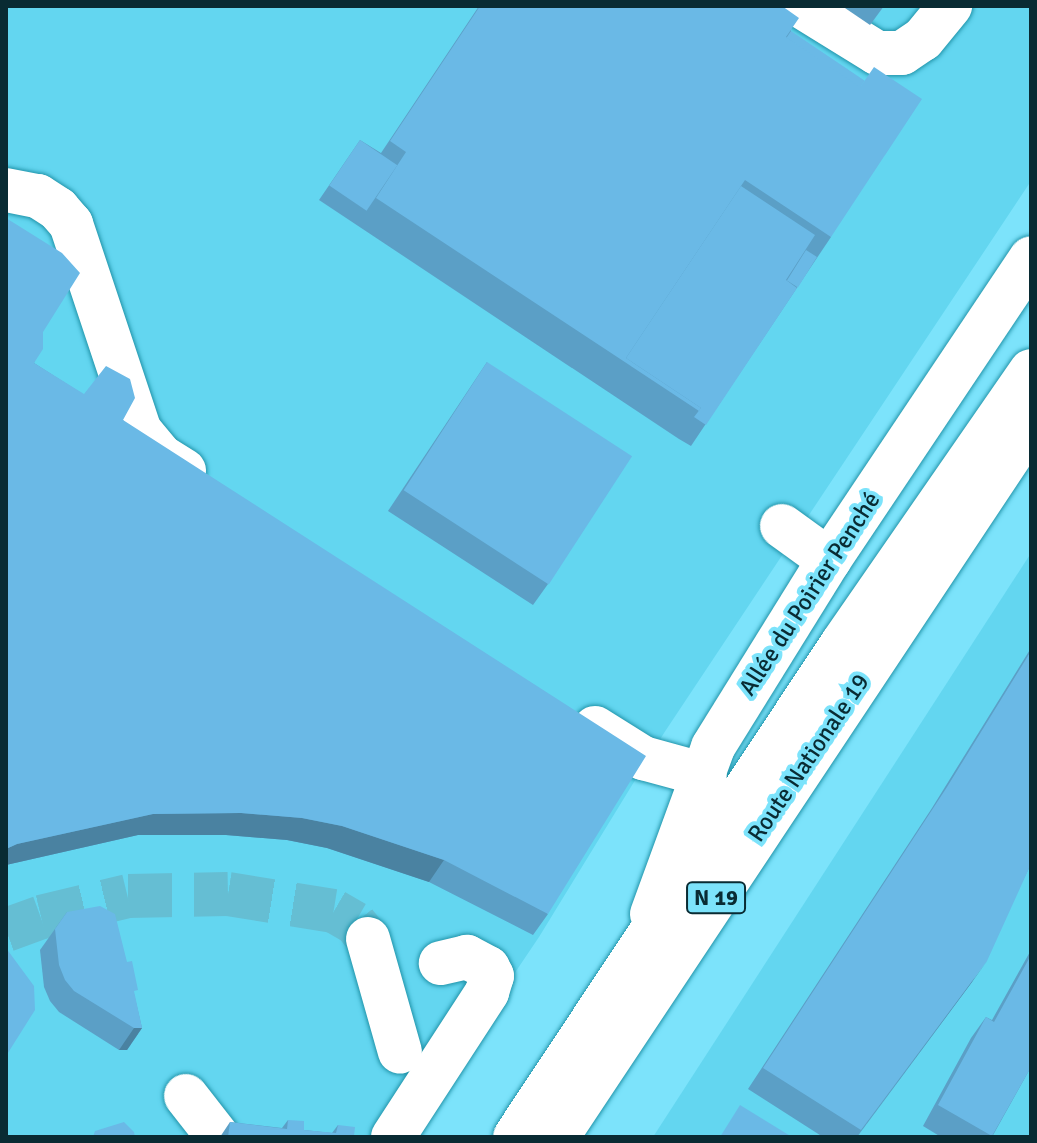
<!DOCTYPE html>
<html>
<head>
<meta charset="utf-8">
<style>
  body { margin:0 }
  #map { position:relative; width:1037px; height:1143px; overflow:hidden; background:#7ce3fb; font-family:Signika,sans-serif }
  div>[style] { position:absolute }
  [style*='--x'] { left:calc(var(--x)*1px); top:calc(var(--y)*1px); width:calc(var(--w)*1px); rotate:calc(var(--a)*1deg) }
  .built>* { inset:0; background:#63d6f0 }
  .minor-tunnel>* { height:44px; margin-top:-22px; transform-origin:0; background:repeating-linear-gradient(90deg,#65bed3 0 44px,transparent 0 66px) }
  .roads { filter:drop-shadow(0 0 2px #2194aa) drop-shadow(0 0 2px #2194aa) }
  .minor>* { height:44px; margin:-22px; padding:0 22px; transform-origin:22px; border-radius:22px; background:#fff }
  .major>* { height:44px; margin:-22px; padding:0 22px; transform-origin:22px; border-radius:22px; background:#fff }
  .wall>* { inset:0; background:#5b9fc6 }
  .shaded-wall>* { inset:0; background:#4a82a1 }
  .building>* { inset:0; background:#6ab9e6; transform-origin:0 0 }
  span { translate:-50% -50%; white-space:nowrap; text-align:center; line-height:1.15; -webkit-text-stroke:8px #7ce3fb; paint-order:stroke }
  .shield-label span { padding:2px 6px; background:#7ce3fb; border:2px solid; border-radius:6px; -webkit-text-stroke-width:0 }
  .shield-label { font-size:22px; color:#092b33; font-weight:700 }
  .street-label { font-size:24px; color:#092b33 }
  .frame { position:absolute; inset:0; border:8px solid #092b33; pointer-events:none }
</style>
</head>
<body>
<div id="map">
  <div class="built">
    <i style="clip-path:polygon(6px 6px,1031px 6px,1031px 181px,664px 733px,539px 937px,404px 1137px,6px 1137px)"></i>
    <i style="clip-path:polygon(1031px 553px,1031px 1137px,653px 1137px)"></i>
  </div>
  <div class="minor-tunnel">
    <i style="--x:6;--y:930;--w:37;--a:-20"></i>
    <i style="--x:41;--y:917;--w:89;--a:-13.6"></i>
    <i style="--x:128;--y:896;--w:100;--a:-1.1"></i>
    <i style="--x:228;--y:894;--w:107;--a:9.1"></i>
    <i style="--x:334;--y:911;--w:24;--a:30"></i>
    <i style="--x:355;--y:923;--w:21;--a:51"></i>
  </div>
  <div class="roads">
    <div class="minor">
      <i style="--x:801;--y:6;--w:89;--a:31.7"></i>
      <i style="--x:877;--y:53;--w:25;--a:0"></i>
      <i style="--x:902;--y:53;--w:25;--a:-34"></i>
      <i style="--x:923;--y:39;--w:43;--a:-50.7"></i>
      <i style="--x:6;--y:190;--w:33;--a:11"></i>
      <i style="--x:38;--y:196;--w:24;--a:33"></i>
      <i style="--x:58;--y:209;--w:20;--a:49"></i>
      <i style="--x:71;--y:224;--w:218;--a:71.6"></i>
      <i style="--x:140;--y:431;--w:34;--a:50"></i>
      <i style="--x:162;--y:457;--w:26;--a:32"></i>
      <i style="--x:782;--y:526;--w:58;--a:35.9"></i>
      <i style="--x:595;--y:728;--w:57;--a:32"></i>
      <i style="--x:643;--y:758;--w:64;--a:15.3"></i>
      <i style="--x:652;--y:914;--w:178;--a:-69.9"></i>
      <i style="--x:713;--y:747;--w:220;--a:-58.2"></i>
      <i style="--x:829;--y:560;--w:363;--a:-56.2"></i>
      <i style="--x:368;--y:939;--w:117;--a:74.2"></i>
      <i style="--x:186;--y:1096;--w:52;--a:52"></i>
      <i style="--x:393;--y:1137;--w:173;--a:-57"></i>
      <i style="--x:487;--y:992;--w:17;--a:-73"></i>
      <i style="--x:492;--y:976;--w:9;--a:-117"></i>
      <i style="--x:488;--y:968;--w:24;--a:-152"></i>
      <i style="--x:467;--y:957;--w:27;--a:167"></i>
    </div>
    <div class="major">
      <i style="--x:515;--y:1137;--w:592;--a:-56.44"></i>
      <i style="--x:842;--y:644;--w:332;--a:-55.3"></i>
      <i style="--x:557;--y:1137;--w:856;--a:-56.38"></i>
    </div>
  </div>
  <div class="wall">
    <i style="clip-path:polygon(479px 6px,782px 6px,791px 31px,831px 237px,691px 446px,679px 439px,680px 437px,679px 439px,319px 200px,360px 140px,381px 153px)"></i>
    <i style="clip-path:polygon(842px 6px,884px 6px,870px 25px)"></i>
    <i style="clip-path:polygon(6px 218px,43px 332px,34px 363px,123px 420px,548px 914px,533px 935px,429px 882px,327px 848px,287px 840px,226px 835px,138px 835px,6px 865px)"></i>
    <i style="clip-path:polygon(487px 362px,548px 584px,533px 605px,388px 511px)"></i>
    <i style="clip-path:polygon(1031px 648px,1031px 864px,972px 982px,857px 1137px,823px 1137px,748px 1089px,932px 808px)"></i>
    <i style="clip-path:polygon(67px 912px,134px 994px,142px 1028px,127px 1050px,119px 1050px,59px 1012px,50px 1001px,44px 987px,40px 950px)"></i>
    <i style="clip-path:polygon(1031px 950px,1031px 1067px,992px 1137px,941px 1137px,923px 1126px,971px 1038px,986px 1017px,992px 1020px)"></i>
    <i style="clip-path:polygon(288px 1120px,304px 1130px,332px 1133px,338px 1125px,354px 1136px,362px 1137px,220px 1137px,230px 1122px,282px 1128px)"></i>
  </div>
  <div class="shaded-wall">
    <i style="clip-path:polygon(241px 813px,302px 818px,342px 826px,444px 860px,429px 882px,327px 848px,287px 840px,226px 835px,138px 835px,6px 865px,6px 849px,17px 844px,153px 814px)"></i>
    <i style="clip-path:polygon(987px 961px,972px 982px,857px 1137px)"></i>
    <i style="clip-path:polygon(134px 1028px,142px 1028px,127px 1050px,119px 1050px)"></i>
  </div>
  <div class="building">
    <i style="clip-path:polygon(480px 6px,782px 6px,799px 18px,786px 37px,861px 86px,874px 67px,922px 99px,831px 237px,745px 180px,626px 358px,701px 408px,699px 411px,376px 198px,406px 152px,390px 141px)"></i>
    <i style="left:791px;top:31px;width:89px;height:8px;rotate:34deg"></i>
    <i style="left:360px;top:140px;width:45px;height:55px;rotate:34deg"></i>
    <i style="clip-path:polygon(741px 186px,815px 235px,786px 280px,797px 288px,706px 425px,694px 417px,701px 408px,626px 358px)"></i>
    <i style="clip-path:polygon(6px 218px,62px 253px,80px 273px,43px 332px,43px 349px,34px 363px,84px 394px,106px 366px,130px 379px,135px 398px,123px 420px,646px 756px,548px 914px,444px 860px,342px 826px,302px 818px,241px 813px,153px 814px,17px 844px,6px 849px)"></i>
    <i style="left:806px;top:250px;width:13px;height:36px;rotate:32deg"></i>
    <i style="left:487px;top:362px;width:173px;height:153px;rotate:33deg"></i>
    <i style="clip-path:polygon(1031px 651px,1031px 864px,987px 961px,861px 1130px,763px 1068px,947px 787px)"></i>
    <i style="clip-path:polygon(100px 906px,115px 914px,127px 962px,132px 961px,138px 990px,134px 991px,142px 1028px,134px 1028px,74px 991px,65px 980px,59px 965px,55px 929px,67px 912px)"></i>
    <i style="clip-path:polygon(6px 948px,34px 986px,35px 1010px,6px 1056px)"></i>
    <i style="clip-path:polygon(1031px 955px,1031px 1067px,992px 1136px,938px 1105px,986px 1017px,994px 1022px)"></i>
    <i style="clip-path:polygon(740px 1105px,792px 1137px,720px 1137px)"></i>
    <i style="clip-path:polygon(288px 1120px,304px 1121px,304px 1130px,336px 1133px,338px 1125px,355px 1127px,354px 1136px,362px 1137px,228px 1137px,230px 1122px,287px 1129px)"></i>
    <i style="clip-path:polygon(124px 1122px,134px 1132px,135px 1137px,93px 1137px,95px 1131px)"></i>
  </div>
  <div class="shield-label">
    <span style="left:716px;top:898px">N 19</span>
  </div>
  <div class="street-label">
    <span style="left:810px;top:594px;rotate:-57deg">Allée du Poirier Penché</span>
    <span style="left:809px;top:758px;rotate:-56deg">Route Nationale 19</span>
  </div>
  <div class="frame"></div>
</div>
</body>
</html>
